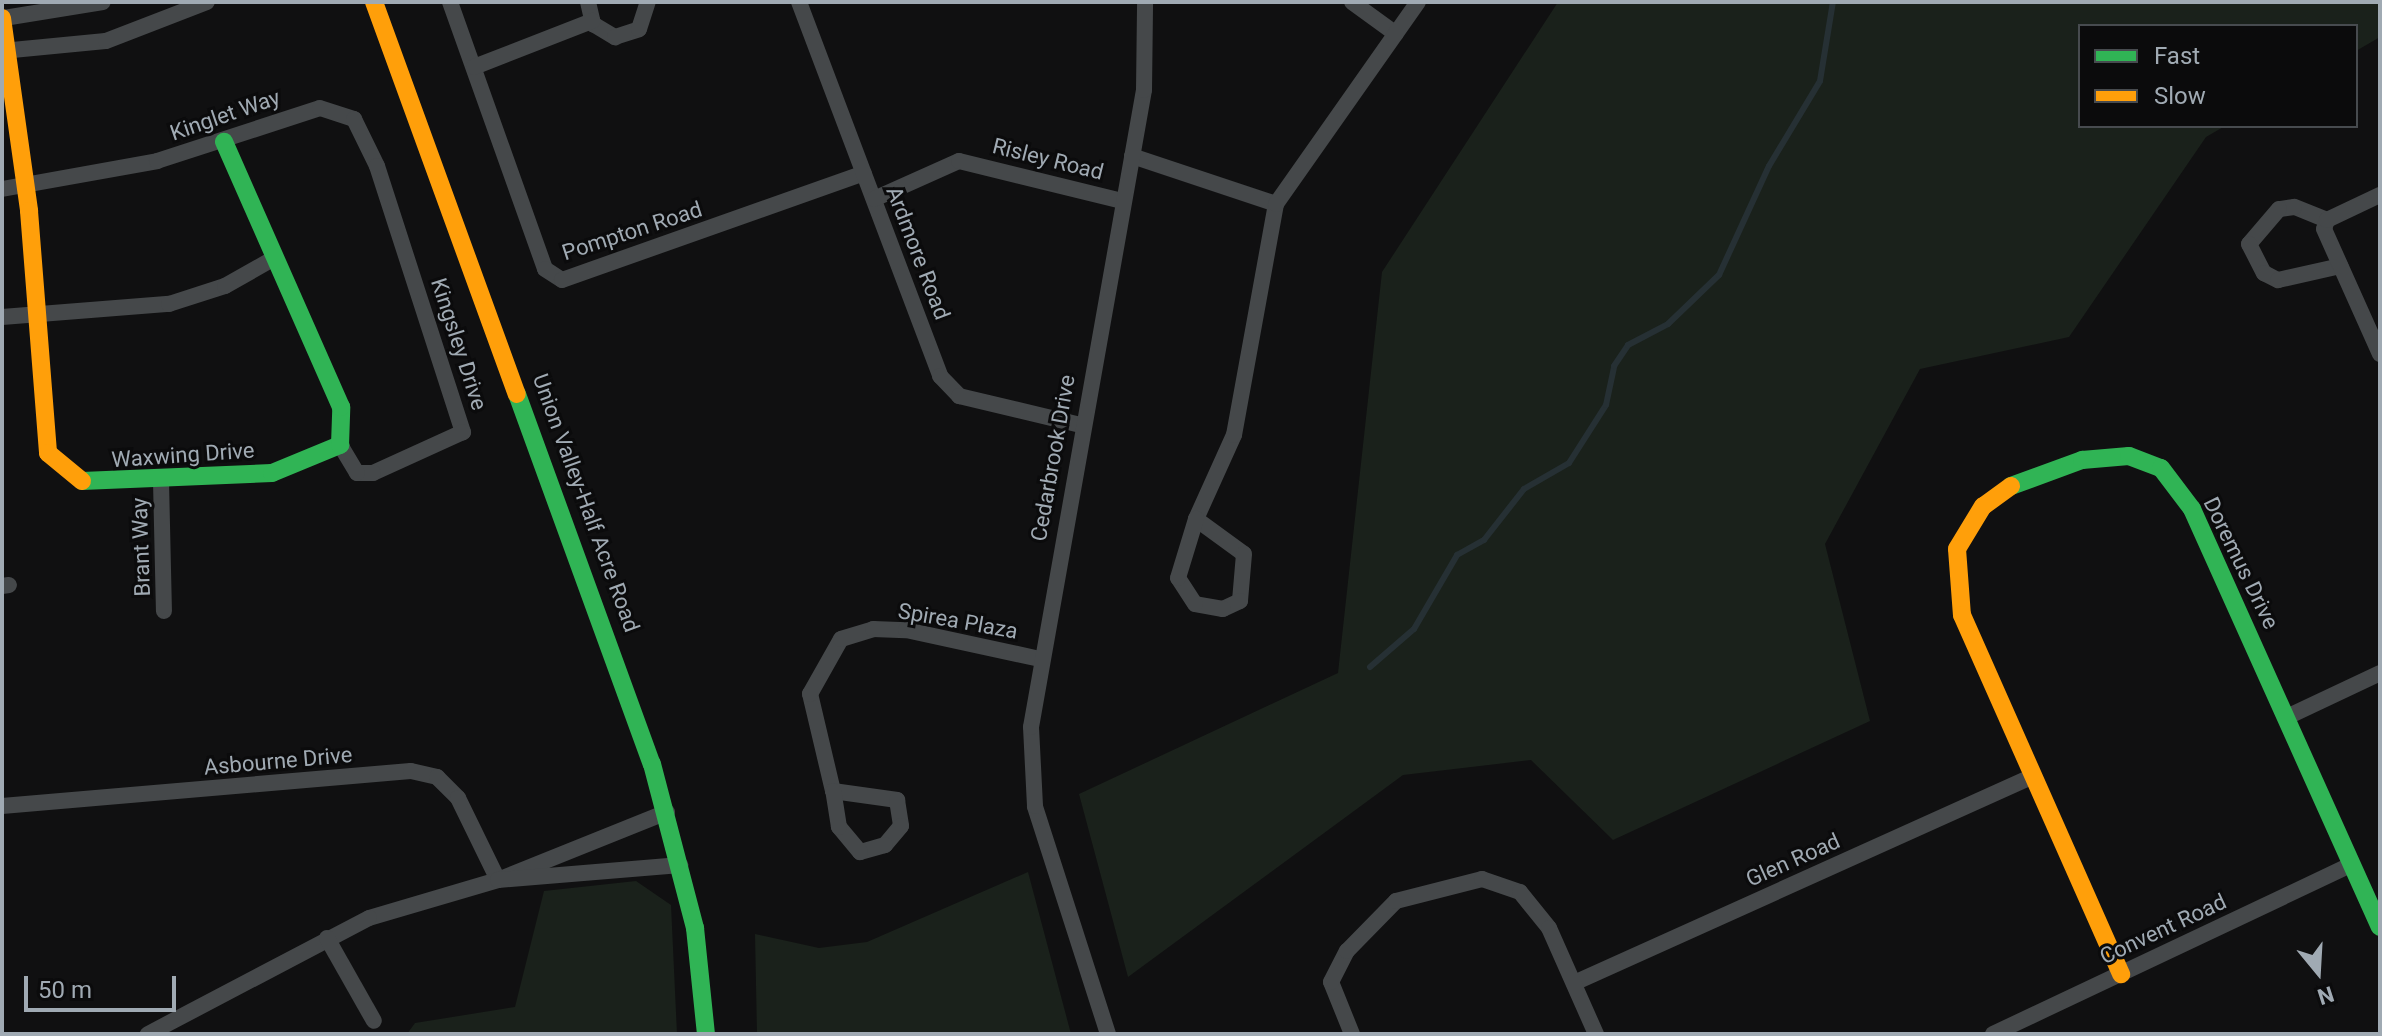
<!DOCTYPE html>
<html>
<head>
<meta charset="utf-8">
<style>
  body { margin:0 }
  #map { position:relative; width:2382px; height:1036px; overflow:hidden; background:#101011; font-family:Roboto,sans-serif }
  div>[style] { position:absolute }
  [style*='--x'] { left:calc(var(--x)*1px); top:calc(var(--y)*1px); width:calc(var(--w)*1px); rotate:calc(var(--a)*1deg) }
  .green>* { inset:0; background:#1a211b }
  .stream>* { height:6px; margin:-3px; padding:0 3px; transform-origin:3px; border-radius:3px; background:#263034 }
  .street>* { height:16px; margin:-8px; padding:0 8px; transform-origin:8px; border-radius:8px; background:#45484a }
  .fast>* { height:18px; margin:-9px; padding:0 9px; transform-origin:9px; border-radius:9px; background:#30b455 }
  .slow>* { height:18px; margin:-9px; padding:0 9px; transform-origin:9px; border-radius:9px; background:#ff9f0a }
  span { translate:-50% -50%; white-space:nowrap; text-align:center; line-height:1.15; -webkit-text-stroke:6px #0b0b0c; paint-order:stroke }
  .street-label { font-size:22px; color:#a0aab3 }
  .frame { position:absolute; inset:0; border:4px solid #a0aab3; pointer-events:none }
  .legend { position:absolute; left:2078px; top:24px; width:280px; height:104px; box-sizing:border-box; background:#0b0b0c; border:2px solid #474b4f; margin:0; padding:10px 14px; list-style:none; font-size:24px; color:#a0aab3 }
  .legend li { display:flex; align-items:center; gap:16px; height:40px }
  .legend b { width:40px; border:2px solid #474b4f }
  .north { position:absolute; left:2278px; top:932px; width:80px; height:80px; -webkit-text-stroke:6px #0b0b0c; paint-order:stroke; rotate:162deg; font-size:22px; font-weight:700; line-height:32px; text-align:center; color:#a0aab3 }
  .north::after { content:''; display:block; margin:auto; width:28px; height:36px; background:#a0aab3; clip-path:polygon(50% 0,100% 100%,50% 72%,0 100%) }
  .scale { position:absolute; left:24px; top:976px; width:152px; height:36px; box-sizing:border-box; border:4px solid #a0aab3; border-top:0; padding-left:10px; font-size:24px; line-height:28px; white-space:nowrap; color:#a0aab3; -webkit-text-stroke:6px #0b0b0c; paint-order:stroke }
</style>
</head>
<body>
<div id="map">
  <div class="green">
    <i style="clip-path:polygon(1558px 2px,2380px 2px,2380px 37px,2356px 51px,2356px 26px,2080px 26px,2080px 126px,2225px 126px,2206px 137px,2069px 337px,1920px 369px,1825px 544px,1870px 721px,1613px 840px,1531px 760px,1403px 775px,1128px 977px,1079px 794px,1338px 673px,1382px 272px)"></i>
    <i style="clip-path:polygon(1028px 872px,1071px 1034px,757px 1034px,755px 934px,819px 948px,867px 942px)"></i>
    <i style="clip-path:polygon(636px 881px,671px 905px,677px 1034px,407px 1034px,415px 1023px,515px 1007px,544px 891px)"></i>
  </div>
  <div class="stream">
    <i style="--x:1370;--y:667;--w:58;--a:-40.8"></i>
    <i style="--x:1414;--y:629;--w:86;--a:-59.8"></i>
    <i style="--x:1457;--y:555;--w:31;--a:-29"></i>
    <i style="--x:1484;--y:540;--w:65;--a:-51.9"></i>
    <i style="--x:1524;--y:489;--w:52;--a:-30"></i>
    <i style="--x:1569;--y:463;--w:69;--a:-57.5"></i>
    <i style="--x:1606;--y:405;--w:40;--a:-78"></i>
    <i style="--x:1614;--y:366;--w:25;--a:-56"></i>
    <i style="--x:1628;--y:345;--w:45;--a:-27.7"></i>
    <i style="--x:1668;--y:324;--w:71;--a:-43.9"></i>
    <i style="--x:1719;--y:275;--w:120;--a:-65.4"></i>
    <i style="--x:1769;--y:166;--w:99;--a:-59"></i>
    <i style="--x:1820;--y:81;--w:80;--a:-80.7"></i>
  </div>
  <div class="street">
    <i style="--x:450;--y:2;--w:283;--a:70.4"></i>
    <i style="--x:545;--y:269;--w:20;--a:33"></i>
    <i style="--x:562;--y:280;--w:320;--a:-19.5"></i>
    <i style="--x:588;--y:2;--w:23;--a:77"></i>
    <i style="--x:593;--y:24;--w:26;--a:31"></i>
    <i style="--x:615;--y:37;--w:25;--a:-18"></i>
    <i style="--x:639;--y:29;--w:28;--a:-72"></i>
    <i style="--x:799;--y:2;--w:400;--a:69.3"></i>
    <i style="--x:940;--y:376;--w:28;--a:46"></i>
    <i style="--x:959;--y:396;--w:125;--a:13.4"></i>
    <i style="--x:1352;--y:2;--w:54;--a:36"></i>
    <i style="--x:4;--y:18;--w:100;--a:-9.2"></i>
    <i style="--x:2;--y:51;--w:104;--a:-5.5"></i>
    <i style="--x:106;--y:41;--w:108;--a:-21.1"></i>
    <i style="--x:474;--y:67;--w:127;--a:-21.3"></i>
    <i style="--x:1132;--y:156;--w:152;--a:18.4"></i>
    <i style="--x:2;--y:189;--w:158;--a:-10.2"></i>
    <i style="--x:157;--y:161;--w:171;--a:-18"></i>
    <i style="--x:320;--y:108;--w:36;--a:18"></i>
    <i style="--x:354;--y:119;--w:52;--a:63.9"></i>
    <i style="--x:377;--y:166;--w:280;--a:72.1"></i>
    <i style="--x:463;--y:432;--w:99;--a:155.5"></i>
    <i style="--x:373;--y:473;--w:16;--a:180"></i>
    <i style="--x:357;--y:473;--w:33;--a:-121"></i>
    <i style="--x:874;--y:199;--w:93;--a:-24.1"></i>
    <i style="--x:959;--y:161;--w:168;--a:13.8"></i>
    <i style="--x:2327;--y:220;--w:35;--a:-158"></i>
    <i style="--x:2294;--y:207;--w:15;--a:172"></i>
    <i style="--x:2279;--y:209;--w:46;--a:130.6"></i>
    <i style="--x:2249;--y:244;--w:33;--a:63"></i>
    <i style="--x:2264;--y:273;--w:16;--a:27"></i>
    <i style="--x:2278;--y:280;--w:64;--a:-12.7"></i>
    <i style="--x:2327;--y:220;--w:9;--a:108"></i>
    <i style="--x:2324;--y:229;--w:137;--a:65.9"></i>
    <i style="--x:2327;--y:220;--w:59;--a:-25.3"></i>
    <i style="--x:2;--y:317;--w:168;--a:-4.5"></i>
    <i style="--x:169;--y:304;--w:59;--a:-17.8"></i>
    <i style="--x:225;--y:286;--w:53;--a:-29.5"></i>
    <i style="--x:161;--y:481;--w:130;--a:88.7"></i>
    <i style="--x:1196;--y:519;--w:92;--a:-65.7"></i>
    <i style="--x:1234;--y:435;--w:235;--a:-79.7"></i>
    <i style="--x:1276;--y:204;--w:247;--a:-54.9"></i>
    <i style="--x:1196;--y:519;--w:59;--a:36.1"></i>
    <i style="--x:1244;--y:554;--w:47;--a:94.9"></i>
    <i style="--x:1240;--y:601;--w:19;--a:155"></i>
    <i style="--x:1223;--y:609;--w:28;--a:-170"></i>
    <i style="--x:1195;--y:604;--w:31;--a:-123"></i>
    <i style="--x:1178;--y:578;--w:62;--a:-73"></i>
    <i style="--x:2;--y:586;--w:7;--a:-8"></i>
    <i style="--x:2287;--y:717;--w:103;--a:-25.3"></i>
    <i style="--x:833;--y:791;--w:100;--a:-103.3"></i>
    <i style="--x:810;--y:694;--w:63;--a:-60.6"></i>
    <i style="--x:841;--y:639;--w:34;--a:-17"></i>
    <i style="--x:873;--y:629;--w:33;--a:2"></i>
    <i style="--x:906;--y:630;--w:137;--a:12.2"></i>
    <i style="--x:833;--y:791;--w:65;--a:8"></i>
    <i style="--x:897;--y:800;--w:26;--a:81"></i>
    <i style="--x:901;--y:826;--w:25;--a:130"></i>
    <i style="--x:885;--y:845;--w:26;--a:164"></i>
    <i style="--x:860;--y:852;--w:33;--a:-130"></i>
    <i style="--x:839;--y:827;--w:36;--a:-99"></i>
    <i style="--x:2;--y:806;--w:410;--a:-4.9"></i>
    <i style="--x:411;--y:771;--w:27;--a:13"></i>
    <i style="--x:437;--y:777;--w:30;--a:45"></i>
    <i style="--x:458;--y:798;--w:91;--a:64"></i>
    <i style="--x:498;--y:880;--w:134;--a:163.6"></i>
    <i style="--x:369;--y:918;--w:250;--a:152.3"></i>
    <i style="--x:667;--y:812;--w:182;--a:158.1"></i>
    <i style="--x:498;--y:880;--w:183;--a:-4.7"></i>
    <i style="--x:327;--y:938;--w:95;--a:60.5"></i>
    <i style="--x:1574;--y:983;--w:501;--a:-24.26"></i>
    <i style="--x:1108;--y:1034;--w:239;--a:-107.8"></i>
    <i style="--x:1035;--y:806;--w:79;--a:-92.9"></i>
    <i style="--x:1031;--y:727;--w:647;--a:-79.94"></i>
    <i style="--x:1144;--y:90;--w:88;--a:-89.3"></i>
    <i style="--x:1352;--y:1034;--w:56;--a:-112"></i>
    <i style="--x:1331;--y:982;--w:35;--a:-63"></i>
    <i style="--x:1347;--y:951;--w:70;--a:-45.6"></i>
    <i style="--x:1396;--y:901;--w:89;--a:-14.3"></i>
    <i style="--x:1482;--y:879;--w:40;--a:18.9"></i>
    <i style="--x:1520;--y:892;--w:46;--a:51.1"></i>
    <i style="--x:1549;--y:928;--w:116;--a:66.1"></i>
    <i style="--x:1993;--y:1034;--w:397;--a:-25.3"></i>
  </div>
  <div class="fast">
    <i style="--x:517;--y:394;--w:394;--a:70"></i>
    <i style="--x:652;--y:764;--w:170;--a:75.3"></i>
    <i style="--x:695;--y:928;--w:107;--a:84.1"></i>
    <i style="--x:82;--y:481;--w:190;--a:-2.4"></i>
    <i style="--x:272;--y:473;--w:74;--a:-22.4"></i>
    <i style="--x:340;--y:445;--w:38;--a:-88"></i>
    <i style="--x:341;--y:407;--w:290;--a:-113.8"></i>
    <i style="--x:2011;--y:486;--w:76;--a:-20.1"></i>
    <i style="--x:2082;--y:460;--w:47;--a:-4.9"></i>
    <i style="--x:2129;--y:456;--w:34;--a:21"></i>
    <i style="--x:2161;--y:468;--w:51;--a:52.9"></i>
    <i style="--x:2192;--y:509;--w:458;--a:65.8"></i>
  </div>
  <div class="slow">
    <i style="--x:374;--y:2;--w:417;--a:70"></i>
    <i style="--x:2;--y:18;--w:195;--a:82"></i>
    <i style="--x:29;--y:211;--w:243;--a:85.5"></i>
    <i style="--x:48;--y:453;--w:44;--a:39.5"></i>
    <i style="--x:2011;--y:486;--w:34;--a:144"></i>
    <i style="--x:1983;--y:506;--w:50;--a:121.2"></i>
    <i style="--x:1957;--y:549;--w:66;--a:85.7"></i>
    <i style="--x:1962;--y:615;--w:393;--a:66.1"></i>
  </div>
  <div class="street-label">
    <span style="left:225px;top:115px;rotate:-19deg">Kinglet Way</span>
    <span style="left:1048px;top:159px;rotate:14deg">Risley Road</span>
    <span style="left:632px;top:231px;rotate:-18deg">Pompton Road</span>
    <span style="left:918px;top:253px;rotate:69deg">Ardmore Road</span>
    <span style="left:459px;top:344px;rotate:72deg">Kingsley Drive</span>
    <span style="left:183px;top:455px;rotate:-4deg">Waxwing Drive</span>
    <span style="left:1053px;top:458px;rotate:-80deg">Cedarbrook Drive</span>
    <span style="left:586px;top:503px;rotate:70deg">Union Valley-Half Acre Road</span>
    <span style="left:141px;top:547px;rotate:-92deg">Brant Way</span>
    <span style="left:2241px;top:563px;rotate:64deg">Doremus Drive</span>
    <span style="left:958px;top:621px;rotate:10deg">Spirea Plaza</span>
    <span style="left:278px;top:761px;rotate:-5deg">Asbourne Drive</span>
    <span style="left:1793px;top:860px;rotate:-24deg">Glen Road</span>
    <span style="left:2163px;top:929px;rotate:-25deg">Convent Road</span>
  </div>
  <div class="frame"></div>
  <ul class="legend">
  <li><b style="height:10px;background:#30b455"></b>Fast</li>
  <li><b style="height:10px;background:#ff9f0a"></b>Slow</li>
  </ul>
  <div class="north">N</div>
  <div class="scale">50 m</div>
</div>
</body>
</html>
